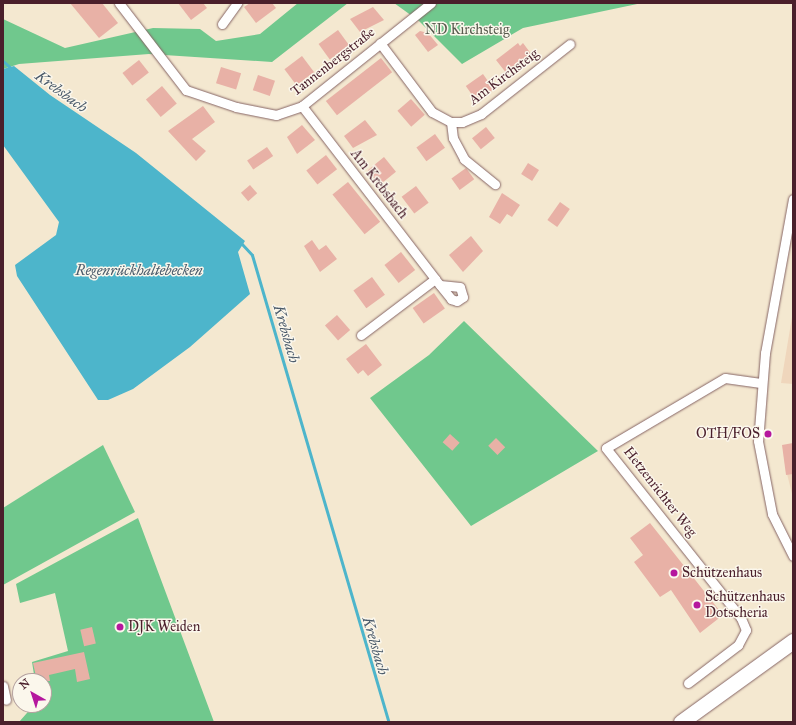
<!DOCTYPE html>
<html>
<head>
<meta charset="utf-8">
<style>
  body { margin:0 }
  #map { position:relative; width:796px; height:725px; overflow:hidden; background:#f4e8d0; font-family:"IM FELL Great Primer",serif }
  div>[style] { position:absolute }
  [style*='--x'] { left:calc(var(--x)*1px); top:calc(var(--y)*1px); width:calc(var(--w)*1px); rotate:calc(var(--a)*1deg) }
  .built>* { inset:0; background:#efd6bc }
  .green>* { inset:0; background:#70c88d }
  .water>* { inset:0; background:#4db5cb }
  .stream>* { height:3px; margin:-1.5px; padding:0 1.5px; transform-origin:1.5px; border-radius:1.5px; background:#4db5cb }
  .building>* { inset:0; background:#e8b1a6; transform-origin:0 0 }
  .roads { filter:drop-shadow(0 0 1px #866565) drop-shadow(0 0 1px #866565) }
  .minor>* { height:9px; margin:-4.5px; padding:0 4.5px; transform-origin:4.5px; border-radius:4.5px; background:#fff }
  .primary>* { height:15px; margin:-7.5px; padding:0 7.5px; transform-origin:7.5px; border-radius:7.5px; background:#fff }
  .dots>* { width:11px; height:11px; translate:-50% -50%; box-sizing:border-box; border:2px solid #fbf7ec; border-radius:50% }
  span { translate:-50% -50%; white-space:nowrap; text-align:center; line-height:1.15; -webkit-text-stroke:3px #fbf7ec; paint-order:stroke }
  .park-label { font-size:14px; color:#575a4d }
  .street-label { font-size:14px; color:#4a1f2b }
  .poi-label { font-size:14px; color:#4a1f2b }
  .right { translate:-100% -50%; text-align:right }
  .left { translate:0 -50%; text-align:left }
  .water-label { font-size:15px; color:#4b5b6b; font-style:italic }
  .frame { position:absolute; inset:0; border:4px solid #4a1f2b; pointer-events:none }
  .north { position:absolute; left:12px; top:673px; width:40px; height:40px; box-sizing:border-box; background:#fbf7ec; border:1px solid #b4a19f; border-radius:50%; rotate:321deg; font-size:11px; font-weight:700; line-height:16px; text-align:center; color:#4a1f2b }
  .north::after { content:''; display:block; margin:auto; width:14px; height:18px; background:#b5179e; clip-path:polygon(50% 0,100% 100%,50% 72%,0 100%) }
</style>
</head>
<body>
<div id="map">
  <div class="built">
    <i style="clip-path:polygon(793px 311px,793px 384px,781px 383px)"></i>
    <i style="clip-path:polygon(793px 469px,793px 498px,787px 474px)"></i>
  </div>
  <div class="green">
    <i style="clip-path:polygon(298px 3px,348px 3px,272px 62px,149px 54px,19px 64px,3px 69px,3px 19px,65px 48px,153px 28px,200px 29px,216px 41px,260px 34px)"></i>
    <i style="clip-path:polygon(394px 3px,642px 3px,523px 28px,462px 64px,419px 21px)"></i>
    <i style="clip-path:polygon(464px 321px,598px 451px,471px 526px,370px 398px,429px 355px)"></i>
    <i style="clip-path:polygon(103px 445px,135px 512px,3px 585px,3px 508px)"></i>
    <i style="clip-path:polygon(138px 518px,214px 722px,19px 722px,34px 705px,44px 705px,44px 681px,35px 681px,32px 662px,68px 651px,55px 593px,20px 603px,16px 584px)"></i>
  </div>
  <div class="water">
    <i style="clip-path:polygon(14px 66px,50px 95px,136px 153px,245px 241px,238px 252px,250px 294px,190px 347px,133px 389px,108px 400px,98px 400px,17px 276px,15px 265px,56px 235px,59px 222px,3px 145px,3px 69px)"></i>
  </div>
  <div class="stream">
    <i style="--x:3;--y:61;--w:12;--a:42"></i>
    <i style="--x:241;--y:243;--w:16;--a:47"></i>
    <i style="--x:252;--y:255;--w:487;--a:73.7"></i>
  </div>
  <div class="building">
    <i style="clip-path:polygon(70px 3px,102px 3px,118px 23px,99px 38px)"></i>
    <i style="clip-path:polygon(178px 3px,203px 3px,207px 8px,191px 20px)"></i>
    <i style="clip-path:polygon(250px 3px,272px 3px,276px 8px,256px 23px,244px 7px)"></i>
    <i style="clip-path:polygon(373px 7px,384px 20px,360px 32px,350px 19px)"></i>
    <i style="left:338px;top:30px;width:19px;height:24px;rotate:54deg"></i>
    <i style="clip-path:polygon(420px 31px,428px 33px,438px 45px,428px 52px,415px 35px)"></i>
    <i style="clip-path:polygon(518px 43px,520px 46px,523px 43px,532px 55px,507px 74px,496px 60px)"></i>
    <i style="left:302px;top:56px;width:20px;height:22px;rotate:53deg"></i>
    <i style="left:381px;top:58px;width:18px;height:70px;rotate:52deg"></i>
    <i style="left:139px;top:60px;width:16px;height:21px;rotate:52deg"></i>
    <i style="left:221px;top:67px;width:21px;height:17px;rotate:17deg"></i>
    <i style="left:483px;top:74px;width:19px;height:21px;rotate:55deg"></i>
    <i style="left:258px;top:75px;width:18px;height:16px;rotate:19deg"></i>
    <i style="left:162px;top:86px;width:23px;height:21px;rotate:50deg"></i>
    <i style="left:411px;top:99px;width:21px;height:18px;rotate:49deg"></i>
    <i style="clip-path:polygon(203px 106px,215px 122px,192px 139px,206px 151px,196px 161px,168px 131px)"></i>
    <i style="clip-path:polygon(365px 120px,377px 135px,353px 148px,344px 136px)"></i>
    <i style="clip-path:polygon(302px 125px,315px 140px,297px 154px,287px 137px)"></i>
    <i style="left:486px;top:127px;width:14px;height:18px;rotate:51deg"></i>
    <i style="left:435px;top:134px;width:17px;height:23px;rotate:54deg"></i>
    <i style="left:267px;top:147px;width:11px;height:24px;rotate:56deg"></i>
    <i style="left:326px;top:155px;width:18px;height:25px;rotate:52deg"></i>
    <i style="left:384px;top:157px;width:19px;height:21px;rotate:51deg"></i>
    <i style="left:528px;top:163px;width:13px;height:13px;rotate:32deg"></i>
    <i style="left:466px;top:168px;width:14px;height:18px;rotate:54deg"></i>
    <i style="left:348px;top:182px;width:51px;height:20px;rotate:51deg"></i>
    <i style="left:250px;top:185px;width:11px;height:12px;rotate:49deg"></i>
    <i style="left:416px;top:186px;width:21px;height:18px;rotate:53deg"></i>
    <i style="clip-path:polygon(502px 193px,520px 205px,512px 217px,507px 214px,500px 224px,489px 217px)"></i>
    <i style="left:560px;top:202px;width:12px;height:22px;rotate:35deg"></i>
    <i style="clip-path:polygon(471px 236px,483px 251px,463px 272px,449px 255px)"></i>
    <i style="clip-path:polygon(312px 240px,319px 250px,326px 245px,337px 259px,320px 272px,304px 246px)"></i>
    <i style="left:401px;top:252px;width:23px;height:21px;rotate:52deg"></i>
    <i style="left:372px;top:277px;width:22px;height:23px;rotate:54deg"></i>
    <i style="left:434px;top:293px;width:19px;height:26px;rotate:55deg"></i>
    <i style="left:337px;top:315px;width:20px;height:16px;rotate:49deg"></i>
    <i style="clip-path:polygon(366px 344px,382px 365px,368px 376px,363px 370px,358px 374px,346px 359px)"></i>
    <i style="left:450px;top:434px;width:13px;height:11px;rotate:42deg"></i>
    <i style="left:496px;top:438px;width:13px;height:11px;rotate:45deg"></i>
    <i style="clip-path:polygon(793px 443px,793px 474px,786px 475px,782px 445px)"></i>
    <i style="clip-path:polygon(650px 523px,723px 615px,700px 633px,671px 590px,660px 597px,634px 562px,643px 555px,630px 538px)"></i>
    <i style="left:92px;top:627px;width:17px;height:12px;rotate:77deg"></i>
    <i style="clip-path:polygon(84px 652px,90px 679px,77px 682px,75px 669px,49px 675px,50px 681px,37px 681px,33px 663px)"></i>
  </div>
  <div class="roads">
    <div class="minor">
      <i style="--x:119;--y:3;--w:110;--a:52.4"></i>
      <i style="--x:186;--y:90;--w:53;--a:18.8"></i>
      <i style="--x:236;--y:107;--w:41;--a:11.3"></i>
      <i style="--x:276;--y:115;--w:28;--a:-19"></i>
      <i style="--x:302;--y:106;--w:165;--a:-38.6"></i>
      <i style="--x:222;--y:24;--w:26;--a:-54"></i>
      <i style="--x:380;--y:43;--w:86;--a:53"></i>
      <i style="--x:432;--y:112;--w:21;--a:28"></i>
      <i style="--x:451;--y:122;--w:16;--a:83"></i>
      <i style="--x:453;--y:138;--w:24;--a:62"></i>
      <i style="--x:464;--y:159;--w:40;--a:39"></i>
      <i style="--x:302;--y:106;--w:218;--a:52.4"></i>
      <i style="--x:435;--y:279;--w:26;--a:51"></i>
      <i style="--x:451;--y:299;--w:6;--a:18"></i>
      <i style="--x:457;--y:301;--w:7;--a:-34"></i>
      <i style="--x:463;--y:297;--w:10;--a:-107"></i>
      <i style="--x:460;--y:287;--w:20;--a:-174"></i>
      <i style="--x:451;--y:122;--w:11;--a:0"></i>
      <i style="--x:462;--y:122;--w:21;--a:-23"></i>
      <i style="--x:481;--y:114;--w:113;--a:-38.2"></i>
      <i style="--x:793;--y:199;--w:157;--a:100.3"></i>
      <i style="--x:765;--y:353;--w:88;--a:94.5"></i>
      <i style="--x:758;--y:441;--w:74;--a:79.1"></i>
      <i style="--x:772;--y:514;--w:47;--a:63.4"></i>
      <i style="--x:361;--y:335;--w:93;--a:-37.1"></i>
      <i style="--x:688;--y:683;--w:63;--a:-37.2"></i>
      <i style="--x:738;--y:645;--w:17;--a:-62"></i>
      <i style="--x:746;--y:630;--w:13;--a:-113"></i>
      <i style="--x:741;--y:618;--w:217;--a:-128.5"></i>
      <i style="--x:606;--y:448;--w:138;--a:-30.5"></i>
      <i style="--x:725;--y:378;--w:36;--a:8"></i>
      <i style="--x:3;--y:686;--w:14;--a:78"></i>
    </div>
    <div class="primary">
      <i style="--x:681;--y:722;--w:138;--a:-35.9"></i>
    </div>
  </div>
  <div class="dots">
    <i style="left:768px;top:434px;background:#b5179e"></i>
    <i style="left:674px;top:573px;background:#b5179e"></i>
    <i style="left:697px;top:605px;background:#b5179e"></i>
    <i style="left:120px;top:627px;background:#b5179e"></i>
  </div>
  <div class="park-label">
    <span style="left:467px;top:30px">ND Kirchsteig</span>
  </div>
  <div class="street-label">
    <span style="left:333px;top:62px;rotate:-38deg">Tannenbergstraße</span>
    <span style="left:504px;top:77px;rotate:-37deg">Am Kirchsteig</span>
    <span style="left:379px;top:184px;rotate:52deg">Am Krebsbach</span>
    <span style="left:660px;top:492px;rotate:52deg">Hetzenrichter Weg</span>
  </div>
  <div class="poi-label">
    <span class="right" style="left:760px;top:434px">OTH/FOS</span>
    <span class="left" style="left:682px;top:573px">Schützenhaus</span>
    <span class="left" style="left:705px;top:605px">Schützenhaus<br>Dotscheria</span>
    <span class="left" style="left:128px;top:627px">DJK Weiden</span>
  </div>
  <div class="water-label">
    <span style="left:61px;top:92px;rotate:36deg">Krebsbach</span>
    <span style="left:139px;top:271px">Regenrückhaltebecken</span>
    <span style="left:286px;top:334px;rotate:74deg">Krebsbach</span>
    <span style="left:375px;top:646px;rotate:74deg">Krebsbach</span>
  </div>
  <div class="frame"></div>
  <div class="north">N</div>
</div>
</body>
</html>
